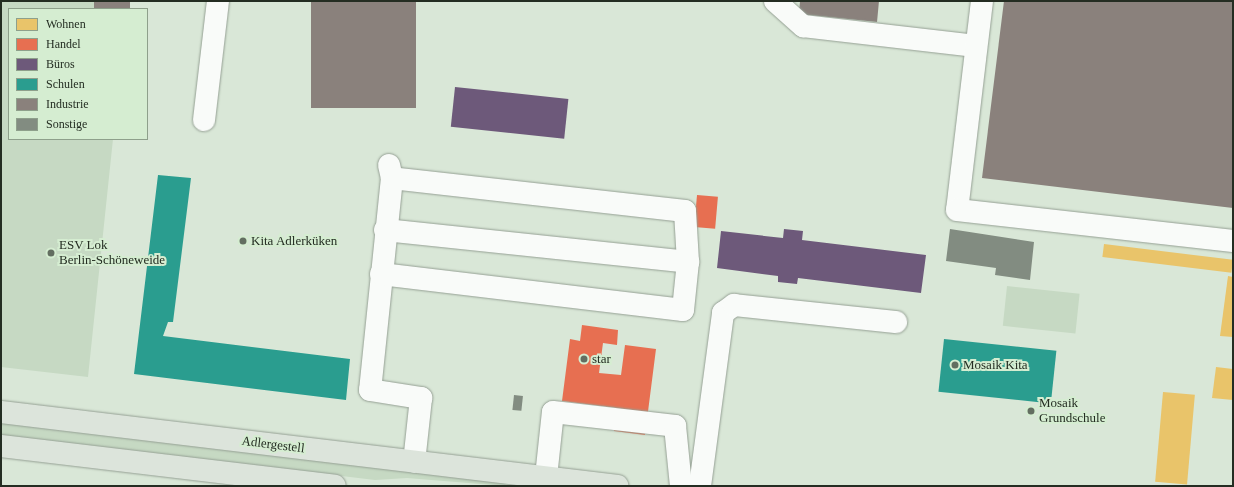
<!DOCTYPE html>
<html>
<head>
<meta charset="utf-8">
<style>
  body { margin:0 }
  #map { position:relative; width:1234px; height:487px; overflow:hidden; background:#d9e7d7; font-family:Georgia,serif }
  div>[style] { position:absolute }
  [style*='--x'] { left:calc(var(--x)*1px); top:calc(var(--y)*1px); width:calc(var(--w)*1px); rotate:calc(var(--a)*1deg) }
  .green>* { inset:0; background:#c6d9c3; transform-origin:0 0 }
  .homes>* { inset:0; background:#e9c46a; transform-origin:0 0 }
  .shops>* { inset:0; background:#e76f51; transform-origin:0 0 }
  .offices>* { inset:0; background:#6d597a; transform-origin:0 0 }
  .schools>* { inset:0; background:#2a9d8f; transform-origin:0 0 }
  .industry>* { inset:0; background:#8a817c; transform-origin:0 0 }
  .building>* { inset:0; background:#828c81; transform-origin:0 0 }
  .roads { filter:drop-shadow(0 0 1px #95a094) drop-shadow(0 0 1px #95a094) }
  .minor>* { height:22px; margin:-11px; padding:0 11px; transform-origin:11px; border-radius:11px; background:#f9fbf9 }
  .major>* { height:22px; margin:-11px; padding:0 11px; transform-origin:11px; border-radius:11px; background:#dce4db }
  .dots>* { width:11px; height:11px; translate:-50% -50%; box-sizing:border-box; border:2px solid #d5edd1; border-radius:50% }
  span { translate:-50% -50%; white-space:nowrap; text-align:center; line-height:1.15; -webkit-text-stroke:4px #d5edd1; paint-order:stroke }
  .poi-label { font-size:13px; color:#242d22 }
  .left { translate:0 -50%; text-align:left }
  .street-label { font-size:13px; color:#242d22 }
  .frame { position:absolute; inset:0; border:2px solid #242d22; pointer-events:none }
  .legend { position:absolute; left:8px; top:8px; width:140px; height:132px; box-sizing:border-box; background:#d5edd1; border:1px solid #8ea08b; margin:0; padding:5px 7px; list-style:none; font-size:12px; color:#242d22 }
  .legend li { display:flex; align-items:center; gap:8px; height:20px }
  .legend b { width:20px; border:1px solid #8ea08b }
</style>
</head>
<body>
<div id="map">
  <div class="green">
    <i style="clip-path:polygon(1px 1px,129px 1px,128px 9px,9px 9px,9px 139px,113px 139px,88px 377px,1px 367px)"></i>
    <i style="left:1007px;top:286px;width:73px;height:40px;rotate:6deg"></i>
    <i style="clip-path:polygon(1px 422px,506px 481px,505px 486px,407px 478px,375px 480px,1px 435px)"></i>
  </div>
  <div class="homes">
    <i style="left:1104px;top:244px;width:130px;height:13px;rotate:7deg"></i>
    <i style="clip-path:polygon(1228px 276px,1233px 277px,1233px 337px,1220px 336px)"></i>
    <i style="clip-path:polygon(1216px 367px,1233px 369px,1233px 400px,1212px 398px)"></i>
    <i style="left:1163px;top:392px;width:32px;height:90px;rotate:5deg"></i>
  </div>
  <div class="shops">
    <i style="left:697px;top:195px;width:21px;height:32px;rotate:5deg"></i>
    <i style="clip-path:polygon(582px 325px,618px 330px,617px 345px,603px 343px,599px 373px,621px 375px,625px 345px,656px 349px,645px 435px,614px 431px,617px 408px,562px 401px,570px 339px,580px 341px)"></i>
  </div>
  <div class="offices">
    <i style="left:455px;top:87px;width:114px;height:40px;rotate:6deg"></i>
    <i style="clip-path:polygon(784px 229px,803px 231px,802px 240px,926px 255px,921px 293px,798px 278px,797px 284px,778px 282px,778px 276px,717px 268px,721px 231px,783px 238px)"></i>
  </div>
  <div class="schools">
    <i style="clip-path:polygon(158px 175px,191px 178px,173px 322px,168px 322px,163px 336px,350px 359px,346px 400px,134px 374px)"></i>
    <i style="left:944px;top:339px;width:113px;height:53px;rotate:6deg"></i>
  </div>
  <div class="industry">
    <i style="left:94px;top:1px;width:36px;height:8px"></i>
    <i style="left:311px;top:1px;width:105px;height:107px"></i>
    <i style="clip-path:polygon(800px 1px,879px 1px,877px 22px,799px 14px)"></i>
    <i style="clip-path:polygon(1004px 1px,1233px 1px,1233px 208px,982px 178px)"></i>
  </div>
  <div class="building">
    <i style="clip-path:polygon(950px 229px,1034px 242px,1030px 280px,995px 275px,996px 268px,946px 261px)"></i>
    <i style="left:514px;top:395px;width:9px;height:15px;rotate:6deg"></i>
  </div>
  <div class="roads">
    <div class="minor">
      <i style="--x:775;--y:1;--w:38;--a:42"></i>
      <i style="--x:803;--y:26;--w:174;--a:6.6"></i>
      <i style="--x:982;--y:1;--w:210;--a:96.8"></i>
      <i style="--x:957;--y:210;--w:278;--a:6.4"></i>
      <i style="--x:204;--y:120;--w:120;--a:-83.3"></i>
      <i style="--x:389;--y:165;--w:13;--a:77"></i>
      <i style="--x:392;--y:178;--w:213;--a:95.9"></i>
      <i style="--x:370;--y:390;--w:52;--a:8.9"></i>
      <i style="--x:421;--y:398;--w:64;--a:96.2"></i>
      <i style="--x:385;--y:230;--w:305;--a:6"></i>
      <i style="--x:381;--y:274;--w:304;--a:6.8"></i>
      <i style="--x:683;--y:310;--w:48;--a:-84.1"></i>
      <i style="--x:688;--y:262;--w:51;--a:-93.4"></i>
      <i style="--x:685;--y:211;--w:295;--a:-173.6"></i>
      <i style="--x:546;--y:477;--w:65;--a:-83.9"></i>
      <i style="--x:553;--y:412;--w:123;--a:6.5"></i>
      <i style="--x:675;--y:426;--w:60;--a:84.3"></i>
      <i style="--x:700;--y:486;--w:175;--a:-82.4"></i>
      <i style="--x:723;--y:313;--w:14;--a:-36"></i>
      <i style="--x:734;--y:305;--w:163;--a:6"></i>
    </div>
    <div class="major">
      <i style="--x:1;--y:412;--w:621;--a:6.84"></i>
      <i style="--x:1;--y:446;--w:336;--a:6.8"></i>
    </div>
  </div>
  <div class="dots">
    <i style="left:243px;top:241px;background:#636e61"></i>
    <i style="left:51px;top:253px;background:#636e61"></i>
    <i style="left:584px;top:359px;background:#636e61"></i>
    <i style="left:955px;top:365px;background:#636e61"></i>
    <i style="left:1031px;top:411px;background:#636e61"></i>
  </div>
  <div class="poi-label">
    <span class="left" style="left:251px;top:241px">Kita Adlerküken</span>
    <span class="left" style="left:59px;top:253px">ESV Lok<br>Berlin-Schöneweide</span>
    <span class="left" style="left:592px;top:359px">star</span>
    <span class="left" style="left:963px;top:365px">Mosaik Kita</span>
    <span class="left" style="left:1039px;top:411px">Mosaik<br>Grundschule</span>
  </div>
  <div class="street-label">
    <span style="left:273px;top:445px;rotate:7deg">Adlergestell</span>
  </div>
  <div class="frame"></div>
  <ul class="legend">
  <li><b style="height:11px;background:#e9c46a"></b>Wohnen</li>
  <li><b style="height:11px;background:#e76f51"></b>Handel</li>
  <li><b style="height:11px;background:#6d597a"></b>Büros</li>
  <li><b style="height:11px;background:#2a9d8f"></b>Schulen</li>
  <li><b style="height:11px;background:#8a817c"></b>Industrie</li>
  <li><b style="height:11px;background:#828c81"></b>Sonstige</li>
  </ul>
</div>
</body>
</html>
